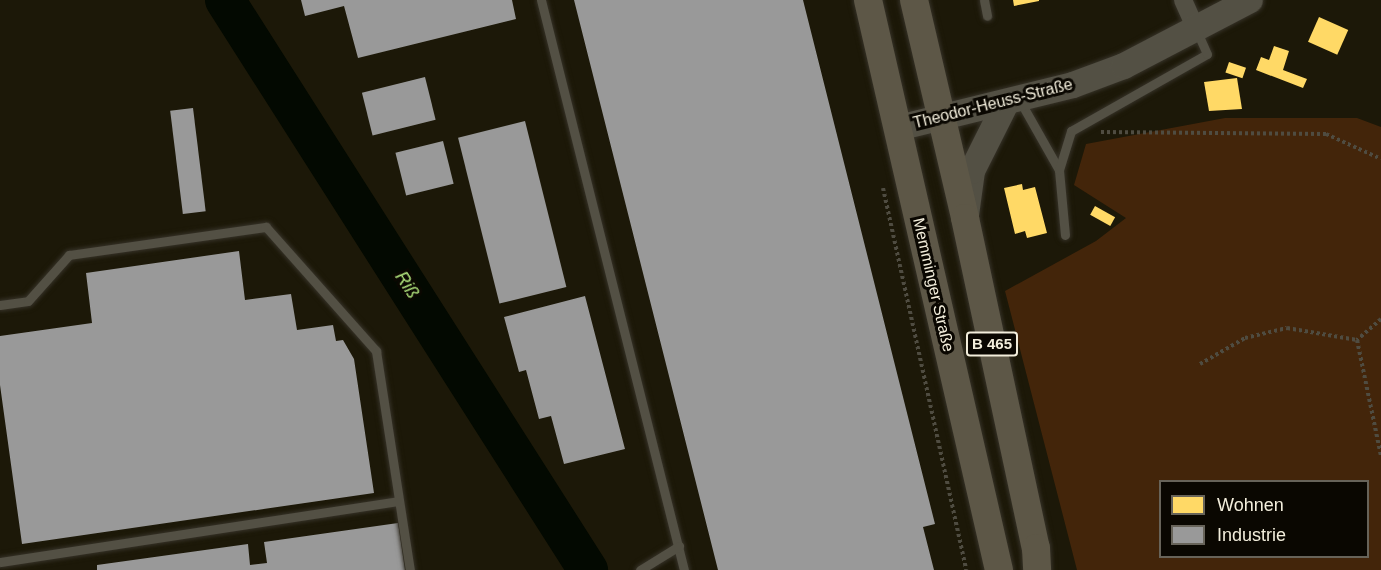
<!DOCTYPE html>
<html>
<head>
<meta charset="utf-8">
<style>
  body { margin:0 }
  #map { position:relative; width:1381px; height:570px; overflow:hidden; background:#1c1808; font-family:Helvetica,sans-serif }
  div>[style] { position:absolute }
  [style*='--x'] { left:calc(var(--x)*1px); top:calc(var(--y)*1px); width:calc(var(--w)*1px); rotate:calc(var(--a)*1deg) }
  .green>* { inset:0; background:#43250a }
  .homes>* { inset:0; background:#ffd966; transform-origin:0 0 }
  .industry>* { inset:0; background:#999; transform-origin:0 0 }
  .river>* { height:40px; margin:-20px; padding:0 20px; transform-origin:20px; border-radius:20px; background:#030901 }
  .path>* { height:4px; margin-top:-2px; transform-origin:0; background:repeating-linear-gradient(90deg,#4f4c41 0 3px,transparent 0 6px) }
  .roads { filter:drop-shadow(0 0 2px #363228) drop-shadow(0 0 2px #363228) }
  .lane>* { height:9px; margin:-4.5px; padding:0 4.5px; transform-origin:4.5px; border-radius:4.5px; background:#535044 }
  .street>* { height:18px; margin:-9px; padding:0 9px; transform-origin:9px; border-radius:9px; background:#535044 }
  .secondary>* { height:26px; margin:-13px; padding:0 13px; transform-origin:13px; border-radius:13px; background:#535044 }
  .primary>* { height:28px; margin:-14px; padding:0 14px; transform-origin:14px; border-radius:14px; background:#5d5747 }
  span { translate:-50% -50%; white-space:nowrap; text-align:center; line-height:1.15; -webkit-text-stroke:6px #0a0701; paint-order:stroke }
  .shield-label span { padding:2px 4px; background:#0a0701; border:2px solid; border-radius:4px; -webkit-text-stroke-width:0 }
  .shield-label { font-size:15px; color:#f3eedc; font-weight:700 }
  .street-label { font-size:16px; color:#f3eedc }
  .water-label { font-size:18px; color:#b0e37d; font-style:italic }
  .legend { position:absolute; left:1159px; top:480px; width:210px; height:78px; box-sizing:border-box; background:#0a0701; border:2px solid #676359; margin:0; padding:8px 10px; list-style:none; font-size:18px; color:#f3eedc }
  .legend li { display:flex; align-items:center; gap:12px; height:30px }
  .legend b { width:30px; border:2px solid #676359 }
</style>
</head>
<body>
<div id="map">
  <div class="green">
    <i style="clip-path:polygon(evenodd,1225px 118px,1357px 118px,1381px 127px,1381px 570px,1077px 570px,1005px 291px,1096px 241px,1126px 218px,1074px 185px,1086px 144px,1225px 118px,1160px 482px,1368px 482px,1368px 556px,1160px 556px,1160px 482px)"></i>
  </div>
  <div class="homes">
    <i style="clip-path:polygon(1013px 0,1039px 0,1039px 1px,1014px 6px)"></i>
    <i style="left:1319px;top:17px;width:32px;height:27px;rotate:24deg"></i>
    <i style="clip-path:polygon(1274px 46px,1289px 51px,1283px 70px,1307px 79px,1303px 88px,1256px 70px,1261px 57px,1269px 60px)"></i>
    <i style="left:1229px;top:62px;width:18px;height:11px;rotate:19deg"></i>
    <i style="clip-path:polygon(1237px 78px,1242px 109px,1209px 111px,1204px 82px)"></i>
    <i style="clip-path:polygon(1022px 184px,1023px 190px,1035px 187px,1047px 233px,1027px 238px,1025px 231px,1015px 234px,1004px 188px)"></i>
    <i style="left:1095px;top:206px;width:23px;height:10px;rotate:29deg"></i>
  </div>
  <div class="industry">
    <i style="clip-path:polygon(301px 0,512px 0,516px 19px,358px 58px,344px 6px,305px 16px)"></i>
    <i style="clip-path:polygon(574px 0,803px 0,935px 524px,923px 527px,934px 570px,718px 570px)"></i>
    <i style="left:425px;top:77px;width:44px;height:65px;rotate:76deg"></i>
    <i style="left:193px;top:108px;width:104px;height:23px;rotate:83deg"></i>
    <i style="left:525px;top:121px;width:171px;height:69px;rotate:76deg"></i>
    <i style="left:443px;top:141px;width:44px;height:49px;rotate:76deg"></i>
    <i style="clip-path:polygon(239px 251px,245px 300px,291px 294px,297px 330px,333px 325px,336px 341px,343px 340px,354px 359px,374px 493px,22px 544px,0 385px,0 336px,92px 323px,86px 273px)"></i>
    <i style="clip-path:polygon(585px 296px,625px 449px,564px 464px,551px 416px,539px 419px,526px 370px,519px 372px,504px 317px)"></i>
    <i style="clip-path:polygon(398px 523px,405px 570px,97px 570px,97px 565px,248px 544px,250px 565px,267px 563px,264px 542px)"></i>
  </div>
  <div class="river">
    <i style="--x:225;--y:0;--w:676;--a:57.51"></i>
  </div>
  <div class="path">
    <i style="--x:1101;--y:132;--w:225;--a:0.5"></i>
    <i style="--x:1326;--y:134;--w:60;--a:24.4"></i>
    <i style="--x:883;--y:188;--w:391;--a:77.7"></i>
    <i style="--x:1381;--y:319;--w:32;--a:139"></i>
    <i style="--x:1357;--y:340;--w:118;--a:78.3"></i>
    <i style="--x:1200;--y:364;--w:52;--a:-30"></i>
    <i style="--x:1245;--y:338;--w:43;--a:-13.4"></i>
    <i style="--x:1287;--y:328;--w:71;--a:9.7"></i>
  </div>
  <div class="roads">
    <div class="lane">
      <i style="--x:541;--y:0;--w:588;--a:75.92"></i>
      <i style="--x:984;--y:0;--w:16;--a:79"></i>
      <i style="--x:1020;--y:101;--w:79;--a:60.5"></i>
      <i style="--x:1065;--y:235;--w:65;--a:-95.3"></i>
      <i style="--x:1059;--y:170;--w:41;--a:-72.9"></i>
      <i style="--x:1071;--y:131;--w:156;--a:-29.5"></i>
      <i style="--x:1207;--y:54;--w:27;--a:-114"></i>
      <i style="--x:0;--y:305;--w:28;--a:-8"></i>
      <i style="--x:28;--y:301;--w:62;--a:-48.3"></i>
      <i style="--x:69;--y:255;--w:199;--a:-8.1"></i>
      <i style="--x:266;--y:227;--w:166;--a:48.4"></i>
      <i style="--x:376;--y:351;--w:222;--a:81.2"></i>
      <i style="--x:0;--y:562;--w:403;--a:-8.7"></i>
      <i style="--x:640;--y:570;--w:46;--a:-31.6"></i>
    </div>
    <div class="street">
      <i style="--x:1183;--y:0;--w:32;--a:66"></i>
    </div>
    <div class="secondary">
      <i style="--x:898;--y:128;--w:180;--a:-13.8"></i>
      <i style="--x:1073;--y:85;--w:54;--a:-20.4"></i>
      <i style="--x:1124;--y:66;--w:142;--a:-27.6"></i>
      <i style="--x:966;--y:215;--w:44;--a:-82.2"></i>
      <i style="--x:972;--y:171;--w:74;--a:-63.4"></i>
    </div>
    <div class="primary">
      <i style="--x:868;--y:0;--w:585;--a:77.06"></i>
      <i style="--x:914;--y:0;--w:224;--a:76.8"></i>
      <i style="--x:965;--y:218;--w:338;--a:77.9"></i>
      <i style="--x:1036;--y:548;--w:22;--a:87"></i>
    </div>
  </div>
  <div class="shield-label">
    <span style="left:992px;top:344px">B 465</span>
  </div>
  <div class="street-label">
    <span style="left:993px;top:104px;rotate:-14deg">Theodor-Heuss-Straße</span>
    <span style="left:933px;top:285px;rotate:77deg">Memminger Straße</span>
  </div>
  <div class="water-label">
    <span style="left:407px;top:285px;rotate:57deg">Riß</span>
  </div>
  <ul class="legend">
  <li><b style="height:16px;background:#ffd966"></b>Wohnen</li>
  <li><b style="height:16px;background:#999"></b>Industrie</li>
  </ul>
</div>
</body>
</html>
